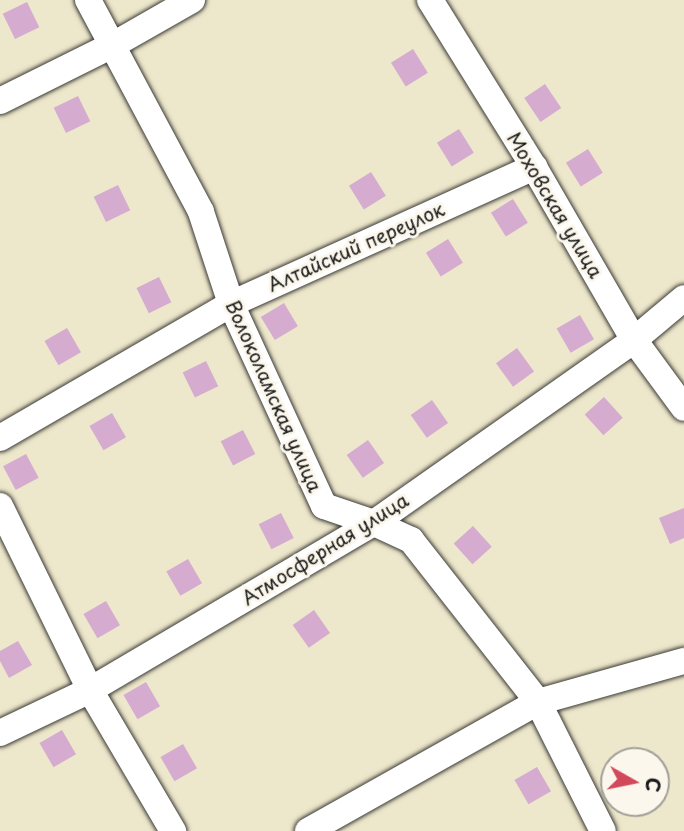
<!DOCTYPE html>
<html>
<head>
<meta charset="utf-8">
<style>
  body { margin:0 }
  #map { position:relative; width:684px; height:831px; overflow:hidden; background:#ede7cb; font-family:"Playpen Sans",sans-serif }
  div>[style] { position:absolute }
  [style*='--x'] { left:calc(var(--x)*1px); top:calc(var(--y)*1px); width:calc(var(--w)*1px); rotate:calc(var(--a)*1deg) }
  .building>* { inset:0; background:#d5acd0; transform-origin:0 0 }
  .roads { filter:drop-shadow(0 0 2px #3b3a36) drop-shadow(0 0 2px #3b3a36) }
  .minor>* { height:26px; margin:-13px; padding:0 13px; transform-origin:13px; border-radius:13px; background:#fff }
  span { translate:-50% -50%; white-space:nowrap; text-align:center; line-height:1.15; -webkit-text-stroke:6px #fbf7ec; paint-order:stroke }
  .street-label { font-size:19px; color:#1c1c1c }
  .north { position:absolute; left:600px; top:747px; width:70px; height:70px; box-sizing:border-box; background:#fbf7ec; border:2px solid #a29f99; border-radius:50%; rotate:99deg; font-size:19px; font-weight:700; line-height:28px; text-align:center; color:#1c1c1c }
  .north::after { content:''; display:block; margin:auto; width:24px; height:32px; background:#d1495b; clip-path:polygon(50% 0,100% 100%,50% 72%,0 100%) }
</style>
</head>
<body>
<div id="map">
  <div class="building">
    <i style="left:27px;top:2px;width:28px;height:27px;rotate:64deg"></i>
    <i style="left:413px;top:49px;width:28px;height:26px;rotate:58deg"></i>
    <i style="left:545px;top:84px;width:29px;height:25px;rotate:56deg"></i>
    <i style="left:78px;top:96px;width:28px;height:27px;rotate:64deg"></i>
    <i style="left:459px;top:129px;width:28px;height:26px;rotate:58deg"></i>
    <i style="left:588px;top:149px;width:28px;height:26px;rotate:58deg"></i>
    <i style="left:371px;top:172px;width:28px;height:26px;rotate:58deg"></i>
    <i style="left:118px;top:185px;width:28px;height:27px;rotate:64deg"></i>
    <i style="left:513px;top:199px;width:28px;height:26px;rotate:58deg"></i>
    <i style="left:448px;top:239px;width:28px;height:26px;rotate:58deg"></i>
    <i style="left:159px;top:277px;width:28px;height:25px;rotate:64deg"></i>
    <i style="left:284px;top:303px;width:27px;height:27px;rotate:59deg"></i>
    <i style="left:580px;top:315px;width:28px;height:27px;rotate:60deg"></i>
    <i style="left:67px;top:328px;width:28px;height:26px;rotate:60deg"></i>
    <i style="left:517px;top:348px;width:29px;height:26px;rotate:54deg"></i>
    <i style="left:206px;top:361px;width:28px;height:26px;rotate:64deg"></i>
    <i style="left:604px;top:397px;width:28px;height:26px;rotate:48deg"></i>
    <i style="left:432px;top:400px;width:28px;height:26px;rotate:55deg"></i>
    <i style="left:112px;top:413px;width:28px;height:26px;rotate:60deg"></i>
    <i style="left:243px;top:430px;width:27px;height:25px;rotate:63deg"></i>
    <i style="left:368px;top:440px;width:28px;height:26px;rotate:55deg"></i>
    <i style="left:26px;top:454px;width:27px;height:26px;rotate:62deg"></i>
    <i style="clip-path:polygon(684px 508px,684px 538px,670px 544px,659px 518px)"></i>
    <i style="left:281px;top:513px;width:28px;height:25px;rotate:63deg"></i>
    <i style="left:473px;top:526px;width:28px;height:26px;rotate:48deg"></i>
    <i style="left:188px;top:559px;width:28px;height:25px;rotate:60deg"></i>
    <i style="left:106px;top:601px;width:28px;height:26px;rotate:60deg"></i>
    <i style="left:314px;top:610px;width:28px;height:26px;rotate:55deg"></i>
    <i style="clip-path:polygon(18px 641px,32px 665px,9px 678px,0 661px,0 651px)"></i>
    <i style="left:146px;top:682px;width:28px;height:26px;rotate:60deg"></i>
    <i style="left:62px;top:730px;width:28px;height:26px;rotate:60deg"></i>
    <i style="left:183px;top:744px;width:28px;height:26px;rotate:60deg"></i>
    <i style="left:537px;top:767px;width:28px;height:26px;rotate:60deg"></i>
  </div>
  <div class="roads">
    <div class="minor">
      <i style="--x:88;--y:0;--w:240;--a:61.9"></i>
      <i style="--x:201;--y:212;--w:97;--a:71.9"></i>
      <i style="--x:231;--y:304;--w:222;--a:65.3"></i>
      <i style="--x:324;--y:506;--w:53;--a:18.8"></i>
      <i style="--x:374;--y:523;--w:41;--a:24.7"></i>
      <i style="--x:411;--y:540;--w:206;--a:51.9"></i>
      <i style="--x:538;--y:702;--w:144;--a:63.3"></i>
      <i style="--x:430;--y:0;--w:197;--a:58.1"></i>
      <i style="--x:534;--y:167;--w:200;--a:60"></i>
      <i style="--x:634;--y:340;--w:84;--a:53.7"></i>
      <i style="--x:0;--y:101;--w:126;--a:-26.4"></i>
      <i style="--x:113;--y:45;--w:91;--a:-29.7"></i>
      <i style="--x:0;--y:438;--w:267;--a:-30.1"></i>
      <i style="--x:231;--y:304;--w:333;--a:-24.3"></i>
      <i style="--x:0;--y:506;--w:205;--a:63.9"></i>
      <i style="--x:90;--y:690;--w:164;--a:59.5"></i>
      <i style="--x:0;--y:733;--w:100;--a:-25.5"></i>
      <i style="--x:90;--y:690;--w:329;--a:-30.5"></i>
      <i style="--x:374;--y:523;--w:318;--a:-35.1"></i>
      <i style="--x:634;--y:340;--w:65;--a:-40"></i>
      <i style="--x:308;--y:831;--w:264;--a:-29.3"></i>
      <i style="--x:538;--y:702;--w:152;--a:-15.7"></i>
    </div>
  </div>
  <div class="street-label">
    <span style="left:555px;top:205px;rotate:59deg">Моховская улица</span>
    <span style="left:356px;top:247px;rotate:-24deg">Алтайский переулок</span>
    <span style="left:274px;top:396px;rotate:66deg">Волоколамская улица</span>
    <span style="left:325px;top:549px;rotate:-32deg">Атмосферная улица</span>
  </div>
  <div class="north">С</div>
</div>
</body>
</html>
